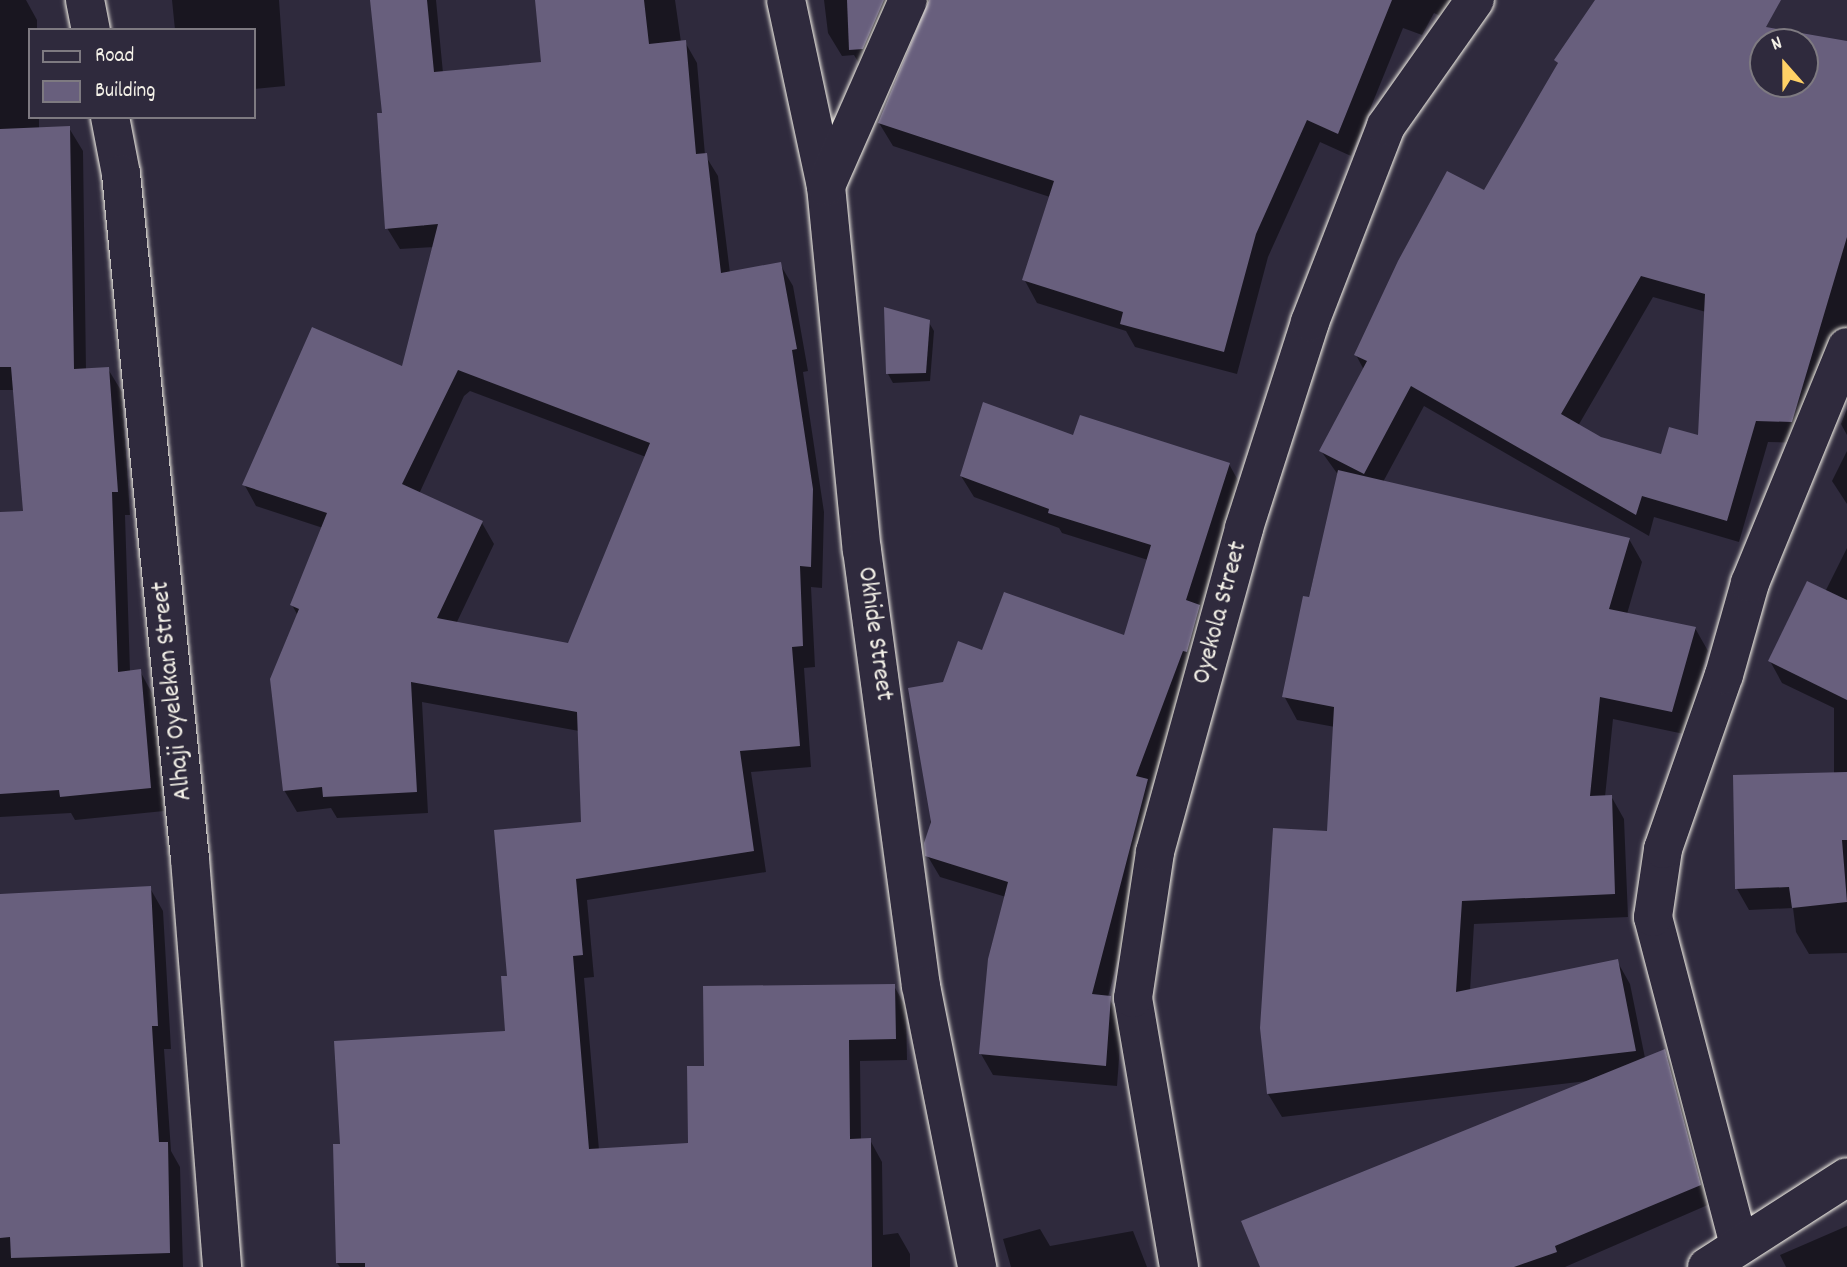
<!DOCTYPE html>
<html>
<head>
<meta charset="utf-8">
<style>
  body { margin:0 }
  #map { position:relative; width:1847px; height:1267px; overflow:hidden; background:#2f2a3d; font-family:Dekko,sans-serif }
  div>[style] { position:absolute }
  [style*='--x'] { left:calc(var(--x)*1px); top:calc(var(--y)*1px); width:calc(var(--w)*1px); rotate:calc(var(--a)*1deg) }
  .shadow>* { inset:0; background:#0007 }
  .building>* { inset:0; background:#685f7d }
  .roads { filter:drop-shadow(0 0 2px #f4f1e8) drop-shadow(0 0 2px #f4f1e8) }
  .minor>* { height:38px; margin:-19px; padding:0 19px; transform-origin:19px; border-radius:19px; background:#2f2a3d }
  span { translate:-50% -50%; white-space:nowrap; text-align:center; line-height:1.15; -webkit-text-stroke:5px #2f2a3d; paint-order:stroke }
  .street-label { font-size:26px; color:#f4f1e8 }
  .legend { position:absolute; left:28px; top:28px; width:228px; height:91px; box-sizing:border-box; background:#2f2a3d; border:2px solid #7e7a81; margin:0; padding:9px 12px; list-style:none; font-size:21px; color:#f4f1e8 }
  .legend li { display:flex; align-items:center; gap:14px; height:35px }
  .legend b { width:35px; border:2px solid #7e7a81 }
  .north { position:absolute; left:1749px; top:28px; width:70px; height:70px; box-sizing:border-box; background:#2f2a3d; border:2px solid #7e7a81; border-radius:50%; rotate:339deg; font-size:19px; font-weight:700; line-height:28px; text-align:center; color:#f4f1e8 }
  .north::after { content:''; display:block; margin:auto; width:24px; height:32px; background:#ffd166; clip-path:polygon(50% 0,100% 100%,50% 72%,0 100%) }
</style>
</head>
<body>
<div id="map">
  <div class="shadow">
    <i style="clip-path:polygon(0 0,26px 0,37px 20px,37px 30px,30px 30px,30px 117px,39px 117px,39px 129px,69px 128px,83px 151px,86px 370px,108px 369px,122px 392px,130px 515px,125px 515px,130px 672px,140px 671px,153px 695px,164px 811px,75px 820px,71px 813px,0 817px,0 513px,25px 513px,15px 390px,0 390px)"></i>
    <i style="clip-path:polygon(172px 0,279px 0,285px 86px,254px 89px,254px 30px,175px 30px)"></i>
    <i style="clip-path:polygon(evenodd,372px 0,436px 0,443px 73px,543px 64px,536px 0,675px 0,681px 42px,685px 42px,697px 63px,705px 155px,718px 176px,730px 273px,780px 264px,793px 286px,808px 371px,803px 372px,824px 512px,822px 588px,811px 587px,815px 667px,804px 668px,811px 767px,751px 772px,766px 872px,587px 900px,594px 977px,584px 978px,599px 1150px,689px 1145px,706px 1068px,894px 986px,906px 1007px,907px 1060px,860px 1061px,861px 1140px,870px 1140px,882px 1162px,883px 1235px,898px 1233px,910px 1254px,910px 1267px,340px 1267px,337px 1263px,341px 1145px,507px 1032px,509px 977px,583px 824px,579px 731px,422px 702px,428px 813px,337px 818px,331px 808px,297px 812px,284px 790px,298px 616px,292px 605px,323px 528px,256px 506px,244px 484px,403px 368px,434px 247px,400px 249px,387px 228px,384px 115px,372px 0,470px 391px,646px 457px,569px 645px,456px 624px,494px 544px,482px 523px,419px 494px,464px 396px,470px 391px)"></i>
    <i style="clip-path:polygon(824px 0,1452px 0,1442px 17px,1434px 13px,1422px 35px,1403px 28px,1351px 156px,1320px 142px,1268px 257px,1237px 374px,1135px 347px,1126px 331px,1037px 303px,1024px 279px,1050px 197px,893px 146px,879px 123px,929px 5px,920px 1px,864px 72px,854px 55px,842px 56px,828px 33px)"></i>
    <i style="clip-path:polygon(evenodd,1597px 1px,1847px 43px,1847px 354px,1804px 443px,1768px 442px,1739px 542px,1654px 517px,1649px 536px,1424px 406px,1383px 482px,1629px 539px,1642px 562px,1627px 614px,1695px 628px,1708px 651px,1684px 734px,1613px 719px,1605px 797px,1611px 796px,1624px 819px,1628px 917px,1474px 924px,1470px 991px,1617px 961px,1630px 984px,1645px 1058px,1664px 1051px,1675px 1070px,1710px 1204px,1565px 1267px,1262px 1267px,1587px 1081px,1282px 1117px,1268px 1094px,1329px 833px,1335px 727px,1297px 720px,1284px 696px,1339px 476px,1321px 451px,1364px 370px,1356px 355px,1485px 193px,1559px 65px,1556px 61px,1597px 1px,1763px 42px,1805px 42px,1805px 84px,1763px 84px,1763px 42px,1597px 1px,1653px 297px,1706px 312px,1700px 437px,1662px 457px,1601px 439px,1578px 426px,1653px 297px)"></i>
    <i style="clip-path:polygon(886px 310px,928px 321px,934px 331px,930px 381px,893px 383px,888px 374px)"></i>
    <i style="clip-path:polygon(1847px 409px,1847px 435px,1841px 424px)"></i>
    <i style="clip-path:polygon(1074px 437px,1229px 464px,1241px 486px,1201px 610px,1211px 628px,1151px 788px,1159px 802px,1108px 997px,1122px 1019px,1117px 1086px,993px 1075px,981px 1054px,1006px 897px,940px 877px,927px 855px,945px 684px,1125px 637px,1148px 560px,1062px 533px,1059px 528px,974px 497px,961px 476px)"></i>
    <i style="clip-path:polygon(1847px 451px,1847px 504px,1832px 481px)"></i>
    <i style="clip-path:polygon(1847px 548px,1847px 953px,1809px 954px,1796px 932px,1793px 908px,1749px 910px,1737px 889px,1834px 774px,1834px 708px,1782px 683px,1770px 661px,1825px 592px)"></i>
    <i style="clip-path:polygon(150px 888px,163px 911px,171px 1049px,164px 1049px,171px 1151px,180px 1167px,183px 1267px,0 1267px,0 895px)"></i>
    <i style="clip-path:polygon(1847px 1226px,1847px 1267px,1786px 1267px,1780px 1255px)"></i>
    <i style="clip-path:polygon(1040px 1229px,1050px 1246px,1133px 1231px,1147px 1267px,1011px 1267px,1003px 1239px)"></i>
  </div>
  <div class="building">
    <i style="clip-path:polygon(evenodd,370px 0,427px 0,434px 72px,541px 62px,535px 0,644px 0,649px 44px,686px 40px,696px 154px,707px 153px,721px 273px,781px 262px,797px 349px,792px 350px,813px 489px,811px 567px,800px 566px,803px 646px,792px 647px,800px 746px,740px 751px,754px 851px,576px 879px,583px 955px,573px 956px,589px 1149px,688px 1143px,687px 1066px,704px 1066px,703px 986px,895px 984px,896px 1039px,849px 1040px,850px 1139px,871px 1138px,872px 1267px,365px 1267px,365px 1263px,336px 1263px,333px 1144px,340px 1144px,334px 1041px,505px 1031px,501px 976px,507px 976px,494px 830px,581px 822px,577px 712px,411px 682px,417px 792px,323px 797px,322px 787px,283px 791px,270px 679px,299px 609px,290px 605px,327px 513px,242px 485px,312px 327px,402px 366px,438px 224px,385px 229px,377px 113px,382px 113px,370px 0,458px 370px,650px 443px,568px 643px,437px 618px,483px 521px,402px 484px,458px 370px)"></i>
    <i style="clip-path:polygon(847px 0,884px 0,863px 49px,849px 50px)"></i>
    <i style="clip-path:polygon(929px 0,1392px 0,1338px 134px,1307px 120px,1256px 234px,1224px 352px,1120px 324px,1123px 312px,1022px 280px,1054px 181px,878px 123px)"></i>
    <i style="clip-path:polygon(evenodd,1595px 0,1781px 0,1766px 27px,1847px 41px,1847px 237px,1792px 422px,1756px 421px,1727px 521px,1642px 496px,1636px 515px,1411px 386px,1364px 474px,1319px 451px,1367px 361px,1354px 355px,1398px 261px,1447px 171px,1484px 190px,1558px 63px,1554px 60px,1595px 0,1763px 42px,1805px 42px,1805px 84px,1763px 84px,1763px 42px,1595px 0,1641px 276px,1705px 294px,1698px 435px,1669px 427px,1661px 454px,1601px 437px,1561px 414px,1641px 276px)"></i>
    <i style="clip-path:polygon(70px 126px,74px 369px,109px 367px,118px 492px,112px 492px,118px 672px,141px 669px,151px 788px,60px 797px,59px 790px,0 794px,0 512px,23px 511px,11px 367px,0 367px,0 129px)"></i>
    <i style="clip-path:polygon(884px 307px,930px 320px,926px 373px,886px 374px)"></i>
    <i style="clip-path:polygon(983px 402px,1073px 435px,1080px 415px,1230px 463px,1186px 600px,1200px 605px,1187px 652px,1183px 651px,1136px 776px,1148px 779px,1092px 994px,1111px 996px,1106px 1066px,979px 1054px,988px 959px,1008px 882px,925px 856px,924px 843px,931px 822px,908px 688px,943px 682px,958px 641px,982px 650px,1004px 592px,1124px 635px,1151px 545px,1048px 513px,1049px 509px,960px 476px)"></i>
    <i style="clip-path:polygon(1338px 470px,1630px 538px,1609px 609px,1696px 627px,1672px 712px,1600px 697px,1590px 796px,1612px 795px,1615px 894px,1462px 901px,1456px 992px,1618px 959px,1636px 1051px,1267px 1094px,1260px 1028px,1273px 828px,1327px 831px,1334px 707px,1282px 697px,1303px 596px,1309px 597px)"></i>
    <i style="clip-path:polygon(1807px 581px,1847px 600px,1847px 700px,1768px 661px)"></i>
    <i style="clip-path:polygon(1847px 772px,1847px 840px,1842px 840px,1847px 902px,1792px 908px,1789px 887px,1735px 889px,1733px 775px)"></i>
    <i style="clip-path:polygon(151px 886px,158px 1026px,152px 1026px,159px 1142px,168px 1142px,170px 1253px,11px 1258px,10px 1237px,0 1238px,0 894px)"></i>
    <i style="clip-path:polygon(1665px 1049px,1701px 1185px,1555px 1246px,1557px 1252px,1514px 1267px,1260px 1267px,1241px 1221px)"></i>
  </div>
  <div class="roads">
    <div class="minor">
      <i style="--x:85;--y:0;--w:31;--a:79"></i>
      <i style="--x:786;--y:0;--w:190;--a:77.9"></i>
      <i style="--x:826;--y:186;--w:366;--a:84.4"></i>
      <i style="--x:862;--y:550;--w:440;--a:82.3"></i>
      <i style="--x:921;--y:986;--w:287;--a:78.7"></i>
      <i style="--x:110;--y:117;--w:58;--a:79.1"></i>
      <i style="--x:121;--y:174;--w:688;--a:84.25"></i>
      <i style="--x:190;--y:859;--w:409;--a:85.5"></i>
      <i style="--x:826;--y:186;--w:203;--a:-66.2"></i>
      <i style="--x:1739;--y:1245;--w:339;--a:-104.7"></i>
      <i style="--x:1653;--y:917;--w:69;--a:-81.6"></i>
      <i style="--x:1663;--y:849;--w:184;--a:-70.7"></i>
      <i style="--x:1724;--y:675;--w:96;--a:-74.2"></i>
      <i style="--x:1750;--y:583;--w:255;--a:-67.7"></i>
      <i style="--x:1179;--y:1267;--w:273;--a:-99.7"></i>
      <i style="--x:1133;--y:998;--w:148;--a:-81.4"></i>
      <i style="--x:1155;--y:852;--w:336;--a:-74.6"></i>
      <i style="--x:1244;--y:528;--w:216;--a:-72.2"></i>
      <i style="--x:1310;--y:322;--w:210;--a:-68.8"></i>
      <i style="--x:1386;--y:126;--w:154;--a:-54.8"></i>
      <i style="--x:1707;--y:1267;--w:166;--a:-32.7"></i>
    </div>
  </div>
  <div class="street-label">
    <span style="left:1221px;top:613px;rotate:-75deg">Oyekola Street</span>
    <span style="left:874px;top:634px;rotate:82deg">Okhide Street</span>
    <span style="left:173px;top:691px;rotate:-96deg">Alhaji Oyelekan Street</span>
  </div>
  <ul class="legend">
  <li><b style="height:9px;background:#2f2a3d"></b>Road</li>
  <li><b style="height:19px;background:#685f7d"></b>Building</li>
  </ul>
  <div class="north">N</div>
</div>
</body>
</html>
